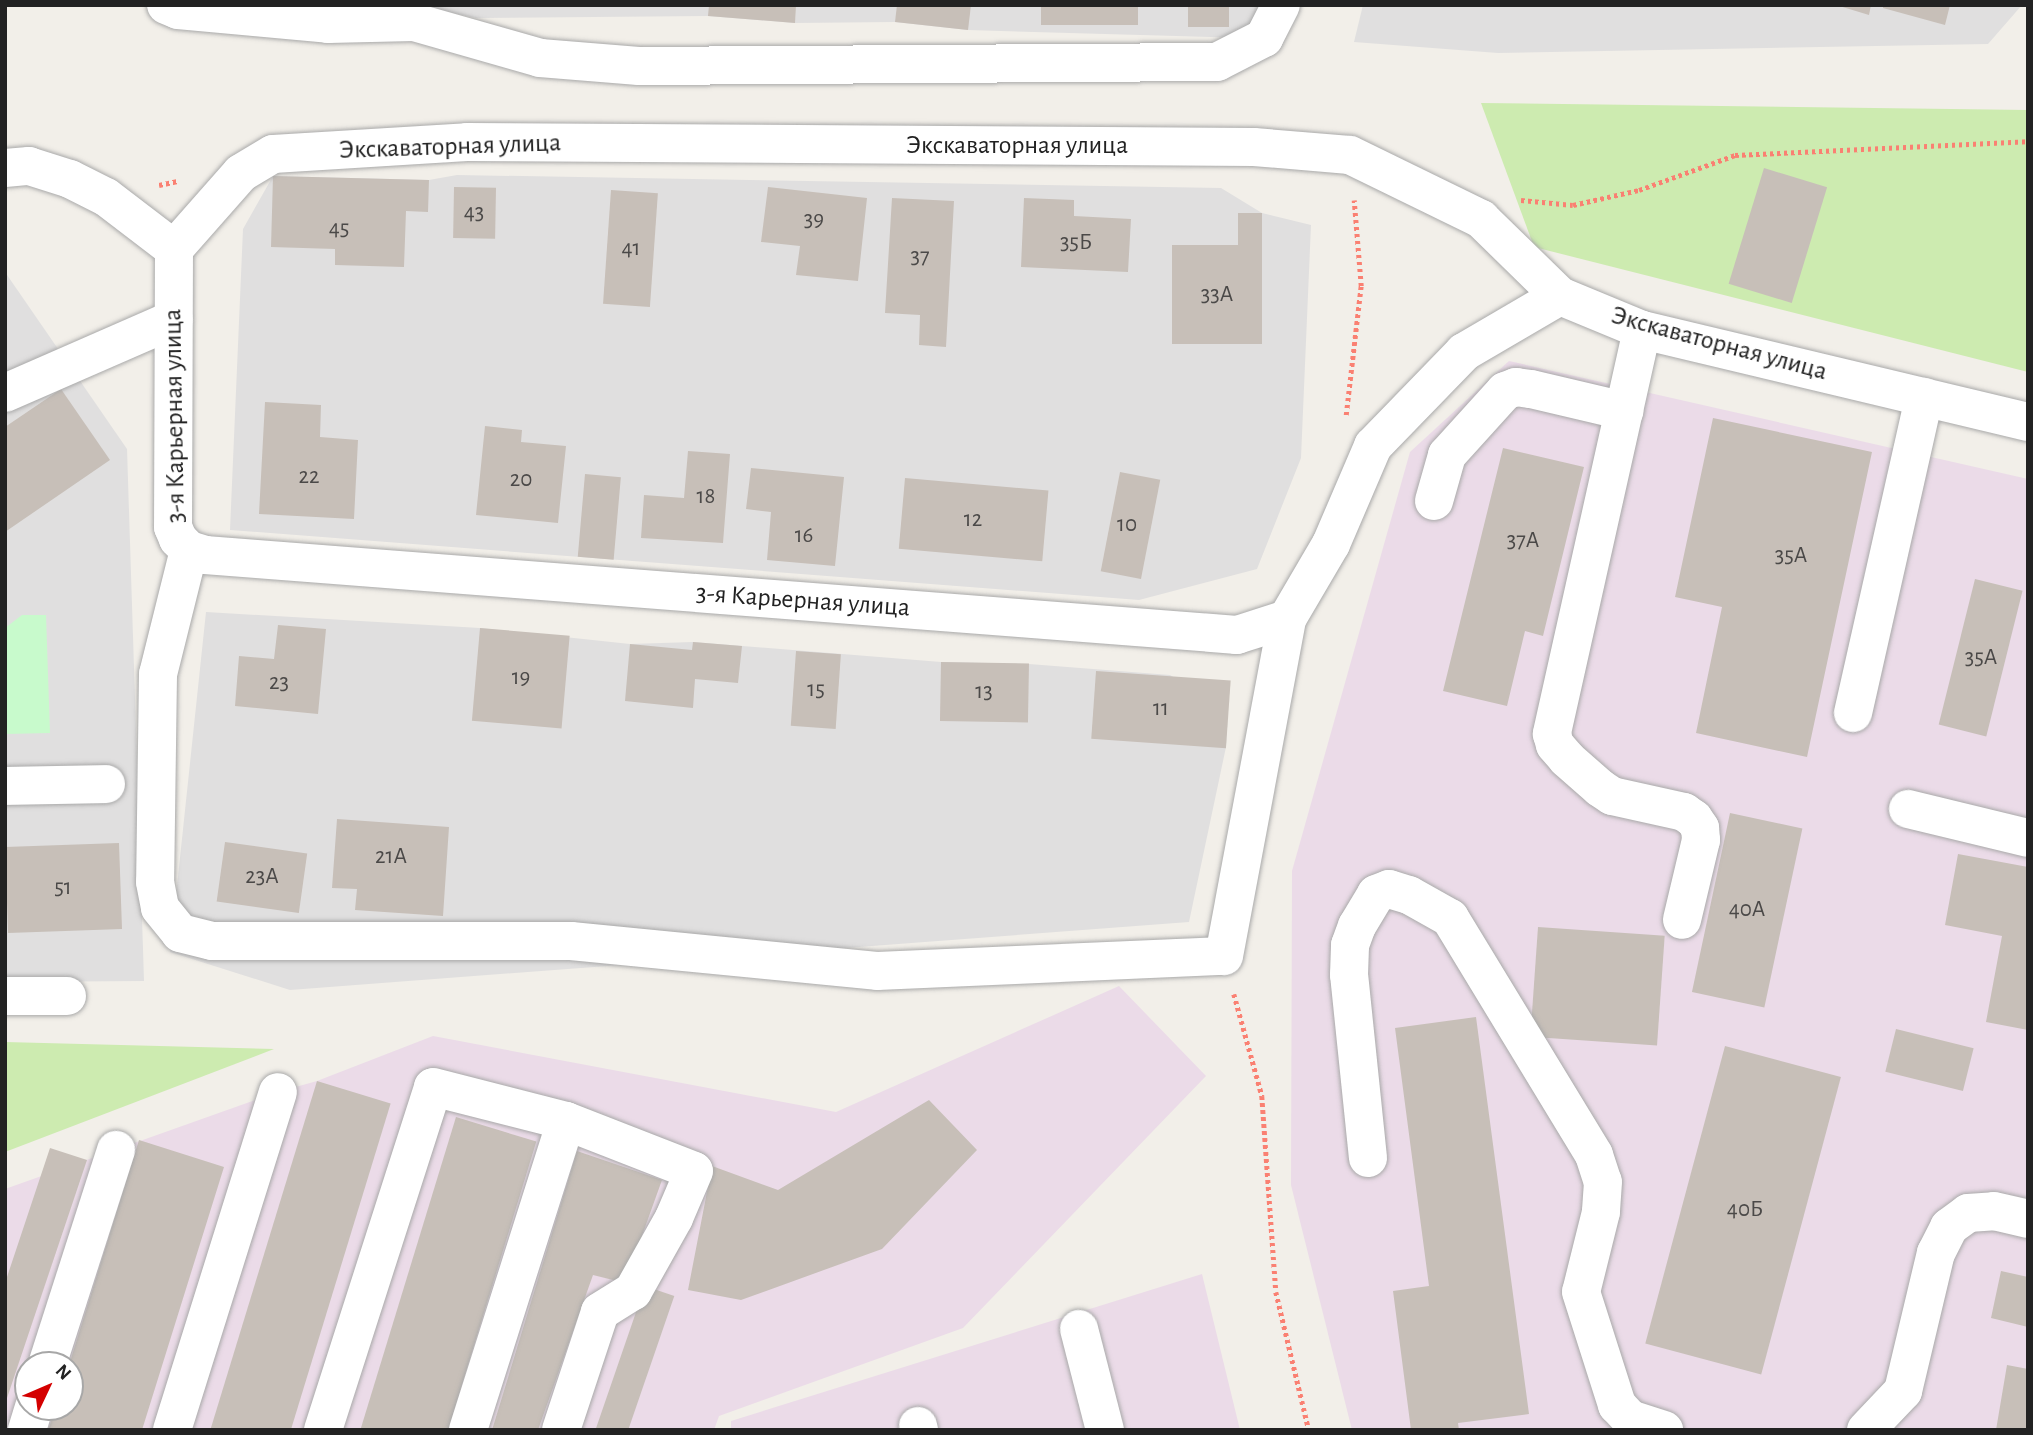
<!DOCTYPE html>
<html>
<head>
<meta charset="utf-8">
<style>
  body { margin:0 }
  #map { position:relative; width:2033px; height:1435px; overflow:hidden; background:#f2efe9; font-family:"Alegreya Sans",sans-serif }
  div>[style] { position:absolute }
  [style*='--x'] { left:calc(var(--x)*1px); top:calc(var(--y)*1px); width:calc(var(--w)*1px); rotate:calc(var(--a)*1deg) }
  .residential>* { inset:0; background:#e0dfdf }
  .industrial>* { inset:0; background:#ebdbe8 }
  .grass>* { inset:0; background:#cdebb0 }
  .park>* { inset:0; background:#c8facc }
  .building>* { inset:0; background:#c7bfb8; transform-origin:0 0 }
  .path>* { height:4.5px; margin-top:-2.25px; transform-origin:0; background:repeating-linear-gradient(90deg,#fa8072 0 3.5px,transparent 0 7px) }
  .roads { filter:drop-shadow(0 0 2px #a9a9a9) drop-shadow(0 0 2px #a9a9a9) }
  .minor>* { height:38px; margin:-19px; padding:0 19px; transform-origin:19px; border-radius:19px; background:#fff }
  span { translate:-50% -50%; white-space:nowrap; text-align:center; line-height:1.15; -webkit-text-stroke:5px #fff; paint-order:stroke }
  .number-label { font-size:23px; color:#4b4948 }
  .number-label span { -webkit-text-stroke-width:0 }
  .street-label { font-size:26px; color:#222 }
  .frame { position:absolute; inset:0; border:7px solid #222; pointer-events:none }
  .north { position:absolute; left:14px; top:1351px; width:70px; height:70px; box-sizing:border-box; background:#fff; border:2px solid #a7a7a7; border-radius:50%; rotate:46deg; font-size:19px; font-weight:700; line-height:28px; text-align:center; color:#222 }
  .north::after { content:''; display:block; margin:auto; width:24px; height:32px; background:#d40000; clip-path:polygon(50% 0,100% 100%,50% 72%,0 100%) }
</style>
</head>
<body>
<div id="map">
  <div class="residential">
    <i style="clip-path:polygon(415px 5px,1262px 5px,1247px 38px,968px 30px,895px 22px,795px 23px,708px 16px,476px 18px)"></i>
    <i style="clip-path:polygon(1363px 5px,2022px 5px,1988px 44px,1498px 53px,1354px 42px)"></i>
    <i style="clip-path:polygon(457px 175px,1221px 188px,1262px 213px,1311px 225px,1301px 458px,1257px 569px,1139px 600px,230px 530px,243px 229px,273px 176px,429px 180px)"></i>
    <i style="clip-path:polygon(5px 272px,127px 449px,144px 981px,5px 982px)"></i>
    <i style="clip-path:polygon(206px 612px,480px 628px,630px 644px,693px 642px,941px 662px,1029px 664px,1170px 675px,1228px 712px,1226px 747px,1189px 922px,290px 990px,170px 952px)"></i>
  </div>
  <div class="industrial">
    <i style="clip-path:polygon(1509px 361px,2028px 479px,2028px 1430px,1352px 1430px,1291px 1185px,1292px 871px,1410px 452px)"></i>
    <i style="clip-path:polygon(evenodd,1119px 986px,1206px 1076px,963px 1328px,719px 1416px,714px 1430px,5px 1430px,5px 1189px,278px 1092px,317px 1081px,433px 1036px,836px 1112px,1119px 986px,28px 1365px,70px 1365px,70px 1407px,28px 1407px,28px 1365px)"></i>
    <i style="clip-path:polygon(1202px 1274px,1240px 1430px,731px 1430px,731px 1421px)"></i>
  </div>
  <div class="grass">
    <i style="clip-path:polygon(1481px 103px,2028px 110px,2028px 372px,1534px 247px)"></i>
    <i style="clip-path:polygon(5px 1042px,274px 1049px,5px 1152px)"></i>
  </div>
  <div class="park">
    <i style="clip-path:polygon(22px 615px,46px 615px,50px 733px,5px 734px,5px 628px)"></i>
  </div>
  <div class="building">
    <i style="clip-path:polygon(709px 5px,796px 5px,795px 23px,708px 16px)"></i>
    <i style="clip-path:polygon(897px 5px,971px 5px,968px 30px,895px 22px)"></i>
    <i style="left:1041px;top:5px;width:97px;height:20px"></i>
    <i style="left:1188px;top:5px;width:41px;height:22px"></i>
    <i style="clip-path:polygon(1836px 5px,1871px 5px,1869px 15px)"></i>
    <i style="clip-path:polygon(1883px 5px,1950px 5px,1945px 25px,1883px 8px)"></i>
    <i style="left:1764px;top:168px;width:66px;height:121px;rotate:17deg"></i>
    <i style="clip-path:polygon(273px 176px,429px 180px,428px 212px,406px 211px,404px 267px,335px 265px,335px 249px,271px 247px)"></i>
    <i style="left:454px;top:187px;width:42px;height:51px;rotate:1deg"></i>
    <i style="clip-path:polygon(768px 187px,867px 198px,858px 281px,796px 275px,800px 246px,761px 242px)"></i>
    <i style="left:611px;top:190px;width:47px;height:114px;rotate:4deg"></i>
    <i style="clip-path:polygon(892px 198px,954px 201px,946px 347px,919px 345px,920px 315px,885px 313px)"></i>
    <i style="clip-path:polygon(1024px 198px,1074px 200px,1074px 216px,1131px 219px,1128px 272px,1021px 267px)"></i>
    <i style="clip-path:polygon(1238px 213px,1262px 213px,1262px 344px,1172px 344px,1172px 245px,1238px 245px)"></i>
    <i style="clip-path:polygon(61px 389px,110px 460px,5px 532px,5px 427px)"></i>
    <i style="clip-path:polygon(265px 402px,321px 405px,320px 437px,358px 440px,354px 519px,259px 514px)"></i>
    <i style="clip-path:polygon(1713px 418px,1872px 452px,1807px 757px,1696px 733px,1722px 607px,1675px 597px)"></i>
    <i style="clip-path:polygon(485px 426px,522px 430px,521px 442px,566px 446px,558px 523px,476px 515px)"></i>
    <i style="clip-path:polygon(1503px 448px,1584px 467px,1543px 636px,1525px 631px,1507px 706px,1443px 691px)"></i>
    <i style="clip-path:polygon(688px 451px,730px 454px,723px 543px,641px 538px,644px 495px,684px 498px)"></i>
    <i style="clip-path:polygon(751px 468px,844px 477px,835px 566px,767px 560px,771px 512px,746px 509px)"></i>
    <i style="left:1120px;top:472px;width:41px;height:101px;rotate:11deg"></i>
    <i style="left:585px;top:474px;width:36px;height:83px;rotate:5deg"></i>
    <i style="left:905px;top:478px;width:144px;height:71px;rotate:5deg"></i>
    <i style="left:1975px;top:579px;width:49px;height:150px;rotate:14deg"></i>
    <i style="clip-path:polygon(278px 625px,326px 629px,318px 714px,235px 706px,239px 656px,274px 659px)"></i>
    <i style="left:480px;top:628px;width:90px;height:93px;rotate:5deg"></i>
    <i style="clip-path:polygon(693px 642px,742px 646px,738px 683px,695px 679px,693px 708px,625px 701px,630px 644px,692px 650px)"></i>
    <i style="left:796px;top:651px;width:45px;height:75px;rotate:4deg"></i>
    <i style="left:941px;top:662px;width:88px;height:59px;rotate:1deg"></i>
    <i style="left:1096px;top:671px;width:135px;height:68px;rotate:4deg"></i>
    <i style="left:1730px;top:813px;width:74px;height:183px;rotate:12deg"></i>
    <i style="clip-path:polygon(337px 819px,449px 827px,443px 916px,355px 910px,357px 889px,332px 888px)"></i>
    <i style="left:225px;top:842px;width:83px;height:60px;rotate:8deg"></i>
    <i style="left:119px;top:843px;width:86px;height:114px;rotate:88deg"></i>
    <i style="clip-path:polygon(1958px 854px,2028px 867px,2028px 1030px,1986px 1022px,2002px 936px,1945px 925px)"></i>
    <i style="left:1538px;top:927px;width:127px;height:110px;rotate:4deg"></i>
    <i style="clip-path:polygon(1476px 1017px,1529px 1414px,1458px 1423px,1459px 1430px,1411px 1430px,1393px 1291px,1429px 1286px,1395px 1028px)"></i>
    <i style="left:1896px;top:1029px;width:80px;height:44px;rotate:14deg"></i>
    <i style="left:1725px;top:1046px;width:120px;height:308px;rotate:15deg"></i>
    <i style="left:317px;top:1081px;width:77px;height:366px;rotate:17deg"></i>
    <i style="clip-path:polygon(929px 1100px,977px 1150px,882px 1249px,741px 1300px,688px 1290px,712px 1166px,778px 1190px)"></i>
    <i style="left:456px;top:1117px;width:84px;height:328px;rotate:17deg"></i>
    <i style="clip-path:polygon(139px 1140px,224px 1167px,142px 1430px,48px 1430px,56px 1407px,70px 1407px,69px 1365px)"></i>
    <i style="clip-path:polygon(50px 1148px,87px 1160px,5px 1404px,5px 1283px)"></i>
    <i style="clip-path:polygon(577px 1151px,662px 1180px,625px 1283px,593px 1275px,538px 1430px,492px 1430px)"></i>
    <i style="clip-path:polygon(2001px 1271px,2028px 1277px,2028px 1327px,1991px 1318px)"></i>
    <i style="left:645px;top:1286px;width:31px;height:152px;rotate:19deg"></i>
    <i style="clip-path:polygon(2007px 1365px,2028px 1369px,2028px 1430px,1996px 1430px)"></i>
  </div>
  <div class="path">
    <i style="--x:159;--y:185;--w:19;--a:-12"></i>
    <i style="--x:1521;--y:200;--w:52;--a:5.5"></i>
    <i style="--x:1573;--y:205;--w:68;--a:-12.8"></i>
    <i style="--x:1639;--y:190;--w:102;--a:-20"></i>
    <i style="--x:1735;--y:155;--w:293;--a:-2.7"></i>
    <i style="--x:1346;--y:415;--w:130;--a:-83.4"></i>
    <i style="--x:1361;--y:286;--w:86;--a:-94.7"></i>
    <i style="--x:1234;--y:994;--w:106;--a:74.6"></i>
    <i style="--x:1262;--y:1096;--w:196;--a:85.9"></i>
    <i style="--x:1276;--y:1292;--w:142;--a:76.6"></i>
  </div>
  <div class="roads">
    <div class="minor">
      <i style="--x:166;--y:5;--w:13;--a:23"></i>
      <i style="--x:178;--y:10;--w:151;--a:5.3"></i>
      <i style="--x:328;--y:24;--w:86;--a:-1.3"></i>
      <i style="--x:414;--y:22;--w:131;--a:15.9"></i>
      <i style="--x:540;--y:58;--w:99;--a:4.6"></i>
      <i style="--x:639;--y:66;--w:578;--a:-0.4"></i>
      <i style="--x:1217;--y:62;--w:53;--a:-27.1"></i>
      <i style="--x:1264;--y:38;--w:37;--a:-63"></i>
      <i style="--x:5;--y:168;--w:24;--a:-5"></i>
      <i style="--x:29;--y:166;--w:43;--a:17.6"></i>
      <i style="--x:70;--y:179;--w:40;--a:26.6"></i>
      <i style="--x:106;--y:197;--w:86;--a:37.4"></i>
      <i style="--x:174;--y:249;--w:101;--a:-48.6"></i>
      <i style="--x:241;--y:173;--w:37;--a:-31"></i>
      <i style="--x:273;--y:154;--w:194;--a:-3.5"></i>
      <i style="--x:467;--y:142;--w:787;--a:0.36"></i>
      <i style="--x:1254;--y:147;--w:96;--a:4.8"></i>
      <i style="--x:1350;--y:155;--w:146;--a:26"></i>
      <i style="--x:1481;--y:219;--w:110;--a:44.3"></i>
      <i style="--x:1560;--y:296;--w:89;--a:22.5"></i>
      <i style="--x:1642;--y:330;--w:397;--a:13.4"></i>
      <i style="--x:174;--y:249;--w:278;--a:90.2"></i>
      <i style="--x:173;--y:527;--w:13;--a:67"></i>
      <i style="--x:178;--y:539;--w:16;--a:45"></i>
      <i style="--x:189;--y:550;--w:17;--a:17"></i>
      <i style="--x:205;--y:555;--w:1035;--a:4.43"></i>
      <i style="--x:1237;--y:635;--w:52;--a:-17.7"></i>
      <i style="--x:1287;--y:619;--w:87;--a:-59.6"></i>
      <i style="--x:1331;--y:544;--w:107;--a:-66.8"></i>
      <i style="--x:1373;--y:446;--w:131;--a:-45.9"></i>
      <i style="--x:1464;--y:352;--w:111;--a:-30.3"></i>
      <i style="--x:1642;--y:330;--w:414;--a:102.6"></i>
      <i style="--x:1552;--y:734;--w:11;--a:75"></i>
      <i style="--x:1555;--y:745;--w:18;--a:49"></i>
      <i style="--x:1567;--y:759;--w:44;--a:41.3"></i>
      <i style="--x:1600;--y:788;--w:14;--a:34"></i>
      <i style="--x:1612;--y:796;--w:74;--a:12.5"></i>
      <i style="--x:1684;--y:812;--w:12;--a:35"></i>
      <i style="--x:1694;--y:819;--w:11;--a:56"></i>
      <i style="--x:1700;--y:828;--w:12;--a:85"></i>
      <i style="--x:1701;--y:840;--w:82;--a:103.4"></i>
      <i style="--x:5;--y:393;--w:184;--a:-23.6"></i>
      <i style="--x:1434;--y:501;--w:48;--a:-74.2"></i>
      <i style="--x:1447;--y:455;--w:86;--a:-47.8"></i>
      <i style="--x:1505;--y:391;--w:12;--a:-20"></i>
      <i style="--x:1516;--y:387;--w:15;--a:8"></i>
      <i style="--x:1531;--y:389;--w:96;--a:13.3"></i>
      <i style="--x:189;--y:550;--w:128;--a:104"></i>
      <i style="--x:158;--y:674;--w:208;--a:90.8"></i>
      <i style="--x:155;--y:882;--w:26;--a:79"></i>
      <i style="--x:160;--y:908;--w:32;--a:51"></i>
      <i style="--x:180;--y:933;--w:33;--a:14"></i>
      <i style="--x:212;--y:941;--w:359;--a:0"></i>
      <i style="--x:571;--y:941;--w:307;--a:5.6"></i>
      <i style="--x:877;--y:971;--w:347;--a:-2.5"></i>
      <i style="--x:1224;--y:956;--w:343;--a:-79.4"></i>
      <i style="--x:1853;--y:713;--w:324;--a:-77.3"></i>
      <i style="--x:5;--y:786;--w:101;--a:-1.1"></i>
      <i style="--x:1908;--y:809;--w:123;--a:13.6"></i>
      <i style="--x:5;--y:996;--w:62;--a:0"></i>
      <i style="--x:1368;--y:1158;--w:184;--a:-95.9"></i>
      <i style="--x:1349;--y:975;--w:30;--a:-88"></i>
      <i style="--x:1350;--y:945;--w:20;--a:-70"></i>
      <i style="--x:1357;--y:926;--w:37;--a:-59"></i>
      <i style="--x:1376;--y:894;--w:14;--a:-21"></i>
      <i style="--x:1389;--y:889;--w:21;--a:17"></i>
      <i style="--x:1409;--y:895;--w:47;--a:29.3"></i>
      <i style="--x:1450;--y:918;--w:277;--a:58.7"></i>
      <i style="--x:1594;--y:1155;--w:28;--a:72"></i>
      <i style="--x:1603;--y:1182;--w:30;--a:94"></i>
      <i style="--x:1601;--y:1212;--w:82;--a:104"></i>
      <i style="--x:1581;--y:1292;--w:119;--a:72.3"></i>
      <i style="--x:1617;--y:1405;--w:19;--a:47"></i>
      <i style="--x:1630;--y:1419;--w:36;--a:18"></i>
      <i style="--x:1079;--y:1329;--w:104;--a:75.6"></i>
      <i style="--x:47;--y:1365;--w:226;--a:-72.2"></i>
      <i style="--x:918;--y:1426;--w:4;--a:76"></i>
      <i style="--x:27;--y:1430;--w:24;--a:-73"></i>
      <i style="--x:172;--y:1430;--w:354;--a:-72.6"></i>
      <i style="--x:323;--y:1430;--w:360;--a:-72.2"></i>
      <i style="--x:433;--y:1087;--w:137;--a:14.3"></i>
      <i style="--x:468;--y:1430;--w:324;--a:-72.4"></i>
      <i style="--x:566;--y:1121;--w:137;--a:21.3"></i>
      <i style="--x:694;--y:1171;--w:51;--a:113.1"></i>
      <i style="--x:674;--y:1218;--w:84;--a:119.3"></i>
      <i style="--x:633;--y:1291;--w:39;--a:148"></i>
      <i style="--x:600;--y:1312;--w:124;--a:108.3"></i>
      <i style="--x:1866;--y:1430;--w:54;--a:-46.5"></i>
      <i style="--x:1903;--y:1391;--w:142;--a:-76.6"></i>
      <i style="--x:1936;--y:1253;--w:29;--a:-63"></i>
      <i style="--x:1949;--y:1227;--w:24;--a:-36"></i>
      <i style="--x:1968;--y:1213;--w:26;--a:-4"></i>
      <i style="--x:1994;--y:1211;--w:35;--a:13"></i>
    </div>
  </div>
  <div class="number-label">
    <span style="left:474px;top:213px">43</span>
    <span style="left:814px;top:220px">39</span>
    <span style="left:339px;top:229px">45</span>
    <span style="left:1076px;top:243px">35Б</span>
    <span style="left:631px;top:249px">41</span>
    <span style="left:920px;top:257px">37</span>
    <span style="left:1217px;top:295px">33А</span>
    <span style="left:309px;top:477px">22</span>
    <span style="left:521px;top:480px">20</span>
    <span style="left:706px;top:497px">18</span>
    <span style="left:973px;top:520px">12</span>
    <span style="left:1127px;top:525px">10</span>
    <span style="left:804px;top:536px">16</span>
    <span style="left:1523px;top:541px">37А</span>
    <span style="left:1791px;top:556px">35А</span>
    <span style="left:1981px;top:658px">35А</span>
    <span style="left:521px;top:678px">19</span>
    <span style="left:279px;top:683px">23</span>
    <span style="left:816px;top:690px">15</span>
    <span style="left:984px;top:692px">13</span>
    <span style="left:1161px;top:709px">11</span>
    <span style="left:391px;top:857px">21А</span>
    <span style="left:262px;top:877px">23А</span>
    <span style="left:63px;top:888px">51</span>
    <span style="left:1747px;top:910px">40А</span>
    <span style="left:1745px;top:1210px">40Б</span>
  </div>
  <div class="street-label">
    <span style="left:1017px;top:146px">Экскаваторная улица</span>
    <span style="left:450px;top:147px;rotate:-2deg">Экскаваторная улица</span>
    <span style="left:1719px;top:344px;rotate:15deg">Экскаваторная улица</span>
    <span style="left:175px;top:416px;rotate:-91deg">3-я Карьерная улица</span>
    <span style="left:803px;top:601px;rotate:4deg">3-я Карьерная улица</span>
  </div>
  <div class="frame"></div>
  <div class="north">N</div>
</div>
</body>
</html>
